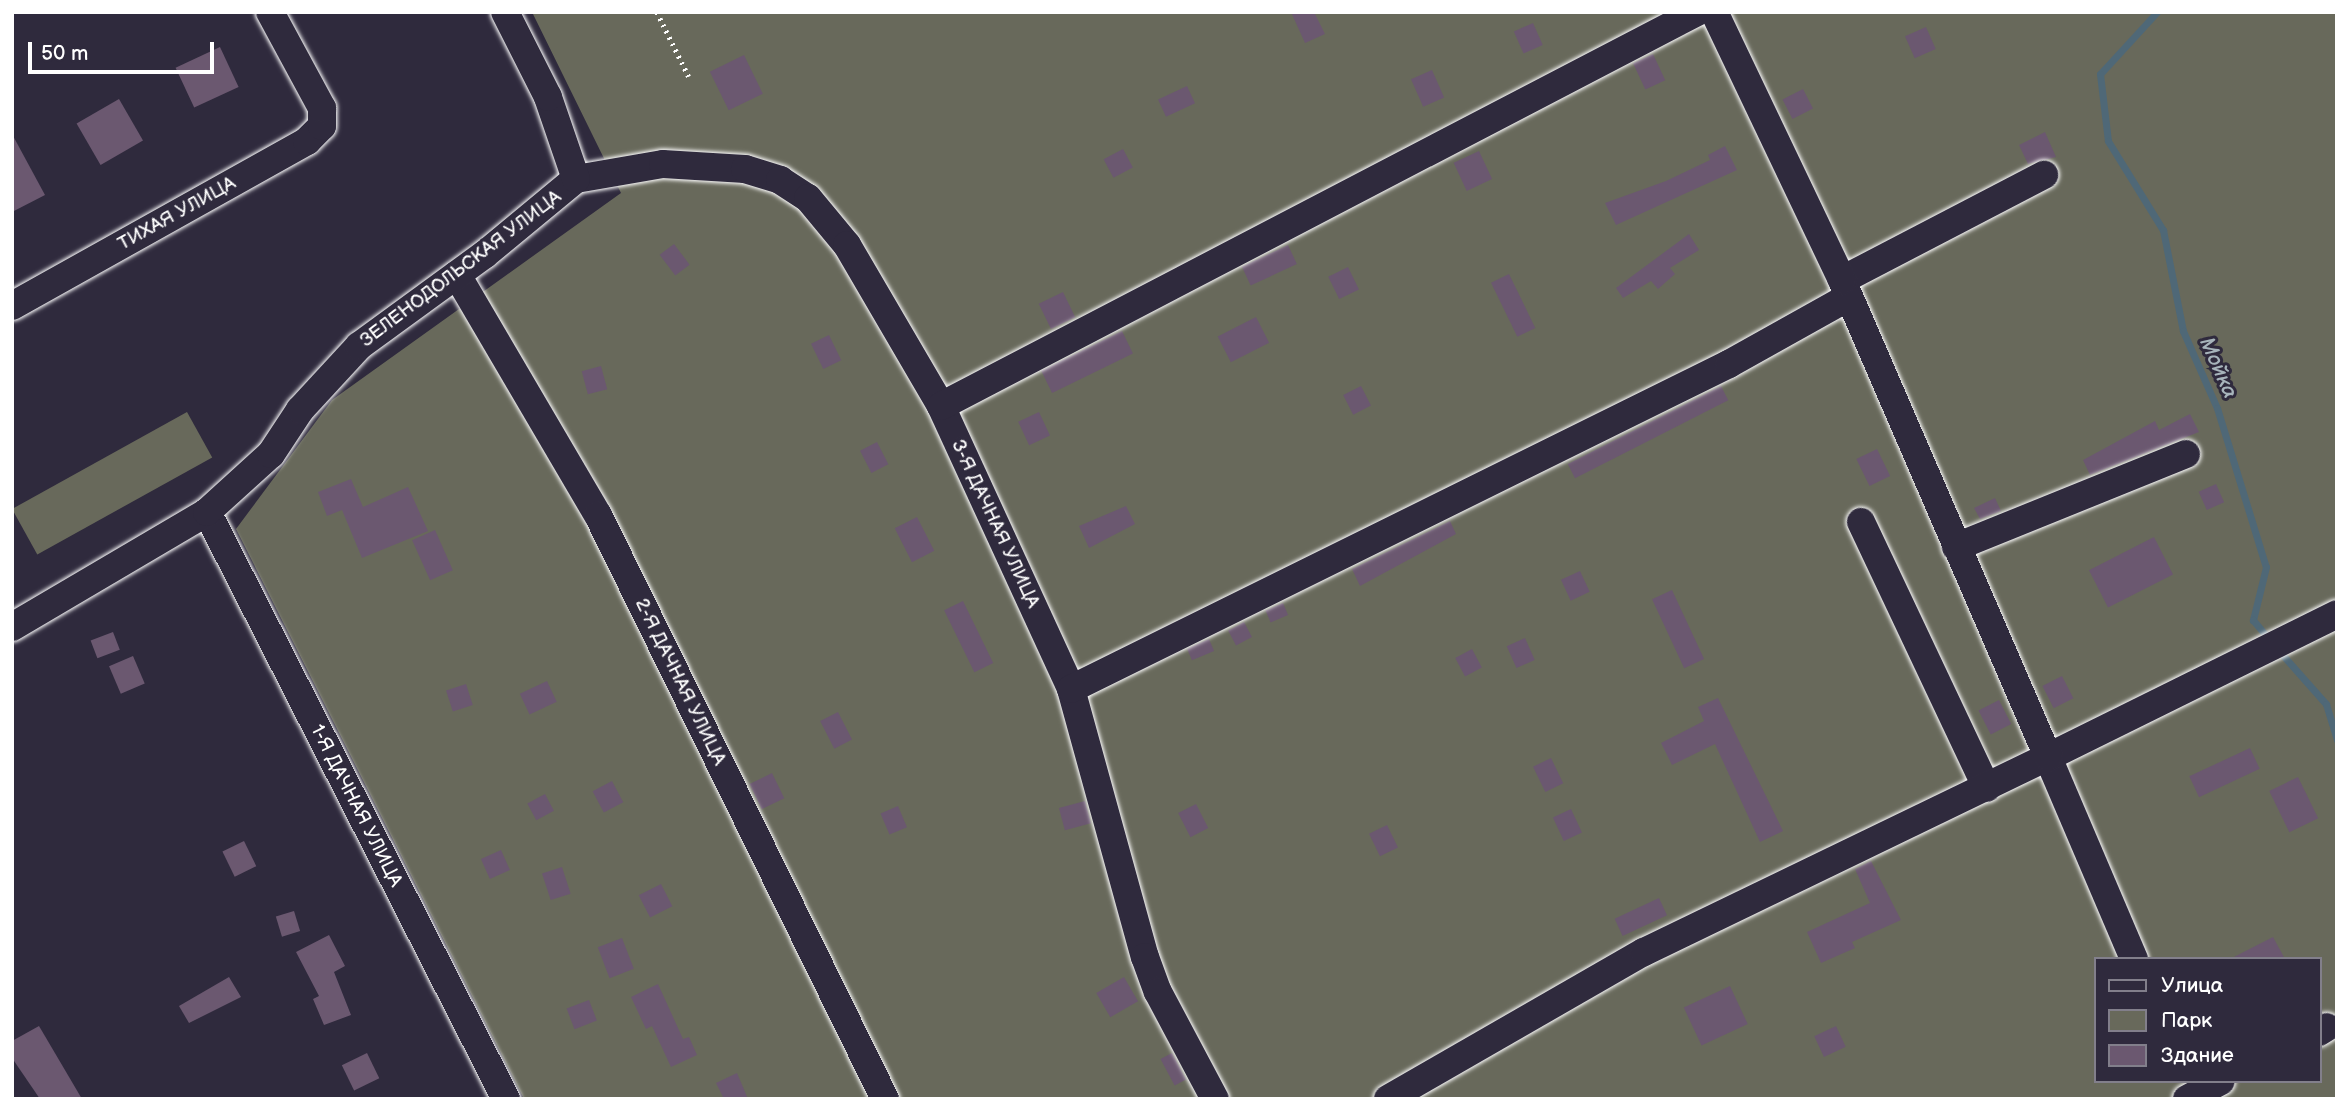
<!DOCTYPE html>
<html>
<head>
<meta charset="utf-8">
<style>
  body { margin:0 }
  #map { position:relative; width:2349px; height:1111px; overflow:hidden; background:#2f2a3d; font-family:"Balsamiq Sans",sans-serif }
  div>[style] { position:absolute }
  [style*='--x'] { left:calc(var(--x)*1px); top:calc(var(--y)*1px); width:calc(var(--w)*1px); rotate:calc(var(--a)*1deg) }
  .green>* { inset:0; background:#68695b; transform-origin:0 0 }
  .stream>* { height:7px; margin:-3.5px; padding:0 3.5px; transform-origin:3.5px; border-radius:3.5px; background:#4f6877 }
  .building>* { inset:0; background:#6b5870; transform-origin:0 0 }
  .path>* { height:4.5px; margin-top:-2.25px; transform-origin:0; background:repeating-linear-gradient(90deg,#fff 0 2px,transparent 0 7px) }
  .roads { filter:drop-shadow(0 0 2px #fff) drop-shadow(0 0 2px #fff) }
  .minor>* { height:28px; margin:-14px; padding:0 14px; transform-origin:14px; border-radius:14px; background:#2f2a3d }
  span { translate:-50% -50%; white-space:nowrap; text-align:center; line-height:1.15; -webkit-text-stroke:6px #2f2a3d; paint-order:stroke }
  .street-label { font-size:19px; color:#fff }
  .water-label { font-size:21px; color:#a7b4bb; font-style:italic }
  .frame { position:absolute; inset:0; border:14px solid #fff; pointer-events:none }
  .legend { position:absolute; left:2094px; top:957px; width:228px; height:126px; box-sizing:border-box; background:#2f2a3d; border:2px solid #827f8b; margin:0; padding:9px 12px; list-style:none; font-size:21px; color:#fff }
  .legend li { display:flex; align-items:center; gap:14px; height:35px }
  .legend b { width:35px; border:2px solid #827f8b }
  .scale { position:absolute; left:28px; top:42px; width:186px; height:32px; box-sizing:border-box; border:4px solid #fff; border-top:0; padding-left:9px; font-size:21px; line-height:24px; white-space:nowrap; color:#fff; -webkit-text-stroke:5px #2f2a3d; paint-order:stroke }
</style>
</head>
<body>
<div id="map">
  <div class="green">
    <i style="clip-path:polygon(evenodd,532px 12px,2337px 12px,2337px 1099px,524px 1099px,236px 529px,332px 400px,621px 193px,532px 12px,2095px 959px,2319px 959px,2319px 1081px,2095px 1081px,2095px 959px)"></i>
    <i style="left:187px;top:412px;width:52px;height:200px;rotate:61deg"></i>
  </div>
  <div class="stream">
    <i style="--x:2157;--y:12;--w:84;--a:132.6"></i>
    <i style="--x:2100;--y:74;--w:67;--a:83.2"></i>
    <i style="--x:2108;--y:141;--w:105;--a:58.3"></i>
    <i style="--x:2163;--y:230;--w:103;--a:78.8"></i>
    <i style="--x:2183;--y:331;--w:84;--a:66.2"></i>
    <i style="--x:2217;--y:408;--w:166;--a:72.9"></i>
    <i style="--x:2266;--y:567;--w:55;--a:103.8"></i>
    <i style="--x:2253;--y:620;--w:25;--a:50"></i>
    <i style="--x:2279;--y:651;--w:71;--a:48.4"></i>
    <i style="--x:2326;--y:704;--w:38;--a:73"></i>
  </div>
  <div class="building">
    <i style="clip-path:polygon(1291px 12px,1314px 12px,1325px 34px,1305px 43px)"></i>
    <i style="left:1533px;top:23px;width:24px;height:21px;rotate:66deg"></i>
    <i style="left:1926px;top:27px;width:24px;height:23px;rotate:66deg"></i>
    <i style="left:220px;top:47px;width:44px;height:49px;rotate:65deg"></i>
    <i style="left:1653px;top:54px;width:29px;height:22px;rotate:65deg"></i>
    <i style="left:744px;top:55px;width:43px;height:38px;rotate:64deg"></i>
    <i style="left:1432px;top:70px;width:30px;height:23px;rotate:66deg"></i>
    <i style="left:1187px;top:86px;width:19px;height:32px;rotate:65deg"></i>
    <i style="left:1803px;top:89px;width:22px;height:23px;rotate:63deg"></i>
    <i style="left:119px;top:99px;width:48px;height:49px;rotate:60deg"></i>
    <i style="clip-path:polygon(2045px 132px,2056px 157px,2028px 164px,2019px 145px)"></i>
    <i style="clip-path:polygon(12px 134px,45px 195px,12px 212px)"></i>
    <i style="clip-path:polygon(1725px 146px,1737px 170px,1616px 225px,1605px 203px,1666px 181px,1710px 160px,1708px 155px)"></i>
    <i style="left:1123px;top:149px;width:21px;height:22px;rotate:62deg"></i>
    <i style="left:1479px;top:151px;width:31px;height:28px;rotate:65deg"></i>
    <i style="clip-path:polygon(1689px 234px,1699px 250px,1670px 268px,1675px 274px,1658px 289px,1651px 281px,1623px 298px,1616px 288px)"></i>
    <i style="left:674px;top:244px;width:26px;height:18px;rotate:53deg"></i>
    <i style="left:1288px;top:245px;width:21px;height:51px;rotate:65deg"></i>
    <i style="left:1348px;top:267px;width:25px;height:22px;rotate:64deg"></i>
    <i style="left:1509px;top:274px;width:60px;height:20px;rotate:64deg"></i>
    <i style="left:1063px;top:292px;width:28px;height:27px;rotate:64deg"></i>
    <i style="left:1256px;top:317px;width:29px;height:43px;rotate:63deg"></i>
    <i style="left:1122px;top:331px;width:25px;height:90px;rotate:64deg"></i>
    <i style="left:829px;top:335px;width:28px;height:20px;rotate:64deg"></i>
    <i style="left:601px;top:366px;width:24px;height:20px;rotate:75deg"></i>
    <i style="left:1361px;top:386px;width:22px;height:20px;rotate:63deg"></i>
    <i style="left:1721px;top:386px;width:16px;height:172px;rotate:63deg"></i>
    <i style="left:1039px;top:412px;width:26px;height:23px;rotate:65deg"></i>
    <i style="clip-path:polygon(2190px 414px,2199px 432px,2090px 475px,2083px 460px,2155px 421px,2159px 430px)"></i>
    <i style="left:877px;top:442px;width:25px;height:19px;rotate:63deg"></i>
    <i style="left:1877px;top:449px;width:30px;height:23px;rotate:64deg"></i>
    <i style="clip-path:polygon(351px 479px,363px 507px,408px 487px,428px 531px,362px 558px,342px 510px,327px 516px,318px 492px)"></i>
    <i style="left:2216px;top:484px;width:20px;height:19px;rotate:66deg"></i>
    <i style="clip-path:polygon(1995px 498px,2001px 511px,1980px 519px,1974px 508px)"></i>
    <i style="clip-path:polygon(1126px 506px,1135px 524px,1089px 548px,1079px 526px)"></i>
    <i style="left:917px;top:517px;width:38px;height:25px;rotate:63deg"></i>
    <i style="clip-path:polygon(1450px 521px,1456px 534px,1360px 586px,1352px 569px)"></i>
    <i style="left:435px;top:530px;width:44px;height:25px;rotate:66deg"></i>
    <i style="left:2154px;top:537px;width:42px;height:73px;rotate:63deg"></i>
    <i style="left:1580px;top:571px;width:23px;height:21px;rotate:65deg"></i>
    <i style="left:1672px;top:590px;width:76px;height:22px;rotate:65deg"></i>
    <i style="left:963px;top:601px;width:69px;height:21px;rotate:64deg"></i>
    <i style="left:1283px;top:603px;width:13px;height:19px;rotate:67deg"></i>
    <i style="left:1244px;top:622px;width:17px;height:18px;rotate:62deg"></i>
    <i style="left:113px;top:632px;width:19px;height:24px;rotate:69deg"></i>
    <i style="left:1525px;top:638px;width:24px;height:20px;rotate:66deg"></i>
    <i style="left:1209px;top:639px;width:13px;height:24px;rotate:67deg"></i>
    <i style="left:1472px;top:649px;width:21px;height:19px;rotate:62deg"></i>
    <i style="left:133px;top:656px;width:30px;height:26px;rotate:67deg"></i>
    <i style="left:2062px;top:676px;width:25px;height:22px;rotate:63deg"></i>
    <i style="left:547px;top:681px;width:23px;height:30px;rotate:65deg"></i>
    <i style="left:466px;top:684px;width:22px;height:21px;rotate:72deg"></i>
    <i style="clip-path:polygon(1718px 698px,1783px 831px,1760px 842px,1715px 744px,1672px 765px,1661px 743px,1704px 721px,1698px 707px)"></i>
    <i style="left:1999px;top:700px;width:27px;height:23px;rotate:63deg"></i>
    <i style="left:838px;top:712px;width:31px;height:20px;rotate:63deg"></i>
    <i style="left:2250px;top:748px;width:23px;height:67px;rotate:65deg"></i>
    <i style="left:1551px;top:758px;width:28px;height:20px;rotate:64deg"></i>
    <i style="left:772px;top:773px;width:28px;height:25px;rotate:64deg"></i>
    <i style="left:2298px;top:777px;width:46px;height:32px;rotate:64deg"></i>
    <i style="left:612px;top:781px;width:24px;height:22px;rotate:62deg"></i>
    <i style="left:545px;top:794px;width:19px;height:20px;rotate:62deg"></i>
    <i style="left:1085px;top:801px;width:23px;height:27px;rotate:75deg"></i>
    <i style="left:1196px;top:804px;width:27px;height:20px;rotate:63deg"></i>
    <i style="left:898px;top:806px;width:23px;height:19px;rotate:67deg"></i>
    <i style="left:1571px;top:809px;width:26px;height:20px;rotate:65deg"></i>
    <i style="left:1387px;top:825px;width:25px;height:20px;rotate:64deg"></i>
    <i style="left:244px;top:841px;width:28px;height:24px;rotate:64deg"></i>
    <i style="left:501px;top:850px;width:22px;height:22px;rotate:66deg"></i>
    <i style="clip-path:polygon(1871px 861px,1901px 920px,1852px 942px,1855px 948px,1821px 963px,1807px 932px,1870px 903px,1855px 869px)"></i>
    <i style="left:562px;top:867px;width:28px;height:21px;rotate:72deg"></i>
    <i style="left:661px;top:884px;width:25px;height:25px;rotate:63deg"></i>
    <i style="left:1659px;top:898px;width:19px;height:49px;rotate:65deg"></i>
    <i style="left:294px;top:911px;width:21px;height:19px;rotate:73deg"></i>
    <i style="clip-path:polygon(329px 935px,345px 966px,334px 972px,351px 1015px,324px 1025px,313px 999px,319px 996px,296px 952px)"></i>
    <i style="clip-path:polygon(2273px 937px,2285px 959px,2230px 959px)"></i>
    <i style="left:622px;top:938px;width:33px;height:26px;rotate:69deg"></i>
    <i style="clip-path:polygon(229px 977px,241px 997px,189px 1023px,179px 1006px)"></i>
    <i style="left:1124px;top:977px;width:28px;height:32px;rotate:60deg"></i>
    <i style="clip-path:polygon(658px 984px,683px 1039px,689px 1037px,697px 1055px,671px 1067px,652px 1026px,646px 1029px,631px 997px)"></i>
    <i style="left:1730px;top:986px;width:42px;height:51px;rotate:65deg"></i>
    <i style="left:589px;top:1000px;width:22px;height:24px;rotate:69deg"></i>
    <i style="clip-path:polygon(39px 1026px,82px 1099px,40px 1099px,12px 1058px,12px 1041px)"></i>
    <i style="left:1836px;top:1026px;width:23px;height:24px;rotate:65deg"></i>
    <i style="left:367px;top:1053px;width:28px;height:28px;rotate:64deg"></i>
    <i style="left:1172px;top:1053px;width:30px;height:13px;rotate:62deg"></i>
    <i style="clip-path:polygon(737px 1073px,748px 1099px,724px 1099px,716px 1083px)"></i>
  </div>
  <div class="path">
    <i style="--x:657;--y:12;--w:72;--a:63.8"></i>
  </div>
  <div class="roads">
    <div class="minor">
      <i style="--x:576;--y:179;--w:88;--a:-9.8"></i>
      <i style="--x:663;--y:164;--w:82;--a:3.5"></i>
      <i style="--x:745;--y:169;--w:37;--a:17"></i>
      <i style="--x:780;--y:180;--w:33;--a:33"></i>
      <i style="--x:808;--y:198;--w:61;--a:50.3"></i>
      <i style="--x:847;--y:245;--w:186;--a:59.7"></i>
      <i style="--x:941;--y:406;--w:311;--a:65.3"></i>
      <i style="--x:1071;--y:689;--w:278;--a:74.6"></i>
      <i style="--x:1145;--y:957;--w:37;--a:70"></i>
      <i style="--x:1158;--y:992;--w:121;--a:62"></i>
      <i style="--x:457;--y:275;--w:278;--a:59.6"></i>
      <i style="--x:598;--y:515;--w:651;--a:63.83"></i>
      <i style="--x:1842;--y:280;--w:228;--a:-27.5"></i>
      <i style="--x:12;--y:306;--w:338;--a:-29.2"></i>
      <i style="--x:307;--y:141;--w:21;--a:-45"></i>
      <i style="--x:322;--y:126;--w:18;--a:-90"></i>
      <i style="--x:322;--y:108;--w:109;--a:-118.4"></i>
      <i style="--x:941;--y:406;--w:853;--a:-27.53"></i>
      <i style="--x:207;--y:512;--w:659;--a:63.01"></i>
      <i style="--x:1861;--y:522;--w:294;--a:64.7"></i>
      <i style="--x:1956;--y:547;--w:248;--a:-22"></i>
      <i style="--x:12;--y:627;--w:226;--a:-30.5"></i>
      <i style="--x:207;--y:512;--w:86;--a:-42.2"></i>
      <i style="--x:271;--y:454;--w:53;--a:-56.6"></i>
      <i style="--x:300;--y:410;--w:87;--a:-47.3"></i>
      <i style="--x:359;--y:346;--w:155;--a:-36.1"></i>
      <i style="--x:484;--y:255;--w:119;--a:-39.6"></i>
      <i style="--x:576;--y:179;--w:87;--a:-108.9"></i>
      <i style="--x:548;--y:97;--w:95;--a:-116.8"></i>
      <i style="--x:1071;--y:689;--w:734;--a:-26.29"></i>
      <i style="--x:1729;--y:364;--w:137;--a:-29.2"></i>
      <i style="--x:2134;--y:959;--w:220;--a:-113.1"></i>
      <i style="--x:2048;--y:757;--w:322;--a:-26.3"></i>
      <i style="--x:2319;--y:1032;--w:9;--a:-32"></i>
      <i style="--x:1388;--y:1099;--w:295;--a:-29.9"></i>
      <i style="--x:1644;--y:952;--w:449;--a:-25.8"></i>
      <i style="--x:2048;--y:757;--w:520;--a:-113.36"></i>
      <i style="--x:1842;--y:280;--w:297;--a:-115.5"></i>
      <i style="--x:2187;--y:1099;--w:38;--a:-28"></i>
    </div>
  </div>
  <div class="street-label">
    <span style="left:177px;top:214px;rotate:-29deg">ТИХАЯ УЛИЦА</span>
    <span style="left:461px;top:269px;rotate:-37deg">ЗЕЛЕНОДОЛЬСКАЯ УЛИЦА</span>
    <span style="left:995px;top:524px;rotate:65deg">3-Я ДАЧНАЯ УЛИЦА</span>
    <span style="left:680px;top:682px;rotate:64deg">2-Я ДАЧНАЯ УЛИЦА</span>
    <span style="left:356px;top:806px;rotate:63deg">1-Я ДАЧНАЯ УЛИЦА</span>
  </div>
  <div class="water-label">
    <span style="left:2218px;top:368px;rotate:66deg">Мойка</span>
  </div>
  <div class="frame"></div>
  <ul class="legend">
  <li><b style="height:9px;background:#2f2a3d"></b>Улица</li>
  <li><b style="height:19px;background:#68695b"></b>Парк</li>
  <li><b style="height:19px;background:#6b5870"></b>Здание</li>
  </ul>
  <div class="scale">50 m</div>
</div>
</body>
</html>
